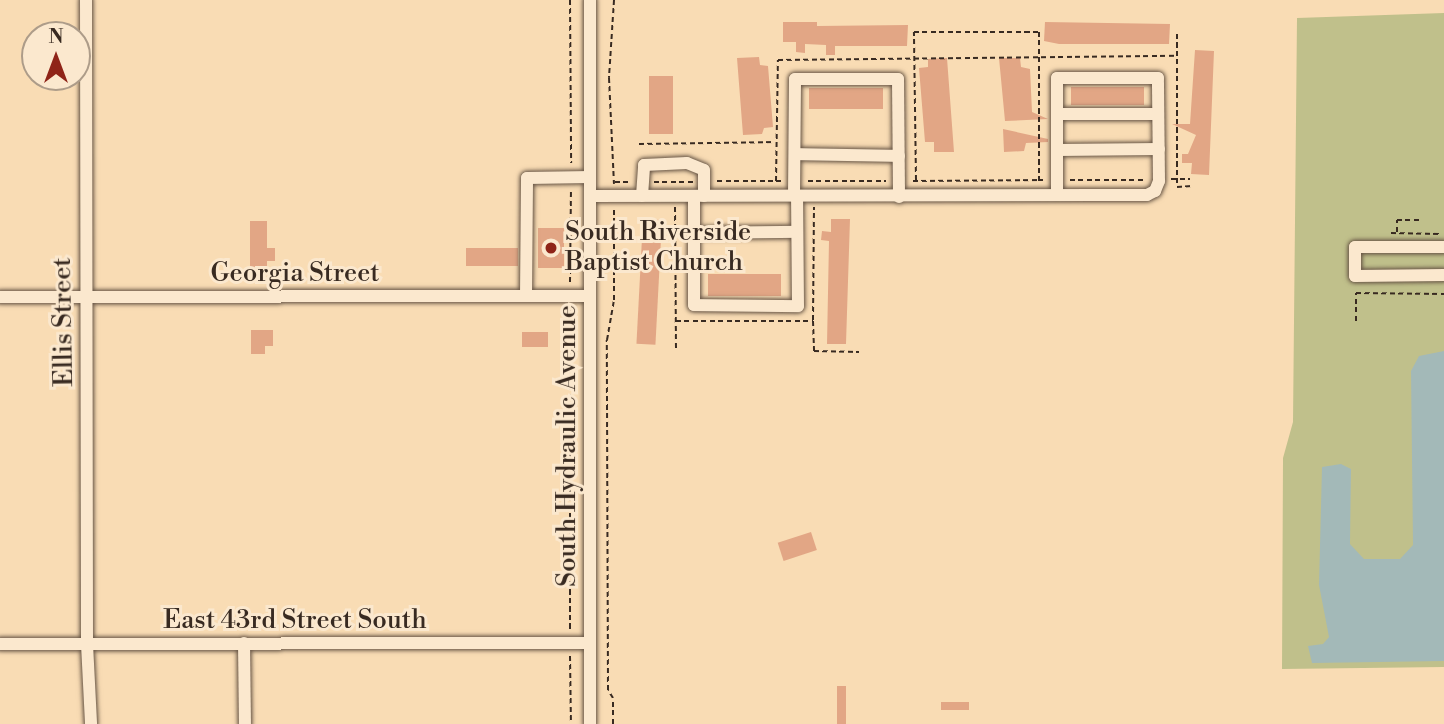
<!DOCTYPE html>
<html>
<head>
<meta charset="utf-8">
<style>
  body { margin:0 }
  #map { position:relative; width:1444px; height:724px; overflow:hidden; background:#f9dcb4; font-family:"Libre Bodoni",serif }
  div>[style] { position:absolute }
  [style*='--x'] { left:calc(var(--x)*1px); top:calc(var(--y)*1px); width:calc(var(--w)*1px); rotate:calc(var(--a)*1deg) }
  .green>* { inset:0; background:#c0c08b }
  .water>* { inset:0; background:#a3b9b8 }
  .building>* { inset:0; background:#e2a685; transform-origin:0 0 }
  .path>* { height:2px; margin-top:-1px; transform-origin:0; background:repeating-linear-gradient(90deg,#382a21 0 5px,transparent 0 8.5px) }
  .roads { filter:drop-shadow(0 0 2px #685646) drop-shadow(0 0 2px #685646) }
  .minor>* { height:12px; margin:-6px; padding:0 6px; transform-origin:6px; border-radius:6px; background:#fbe8ce }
  .dots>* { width:19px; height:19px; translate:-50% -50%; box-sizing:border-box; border:4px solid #fbe8ce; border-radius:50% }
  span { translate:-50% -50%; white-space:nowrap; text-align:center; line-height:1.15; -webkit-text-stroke:6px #fbe8ce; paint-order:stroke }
  .poi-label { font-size:26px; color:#382a21 }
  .left { translate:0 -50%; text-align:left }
  .street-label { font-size:26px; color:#382a21 }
  .north { position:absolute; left:21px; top:21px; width:70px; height:70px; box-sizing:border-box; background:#fbe8ce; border:2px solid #ad9c89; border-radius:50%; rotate:0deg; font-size:19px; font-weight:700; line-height:28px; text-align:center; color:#382a21 }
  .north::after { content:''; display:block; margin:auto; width:24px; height:32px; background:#8f2418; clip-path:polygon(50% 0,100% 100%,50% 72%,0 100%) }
</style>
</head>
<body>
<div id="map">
  <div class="green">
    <i style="clip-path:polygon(1444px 13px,1444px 667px,1282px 669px,1283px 458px,1293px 422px,1297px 18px)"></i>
  </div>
  <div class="water">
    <i style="clip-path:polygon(1444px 351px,1444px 661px,1312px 663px,1308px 646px,1323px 644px,1329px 637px,1319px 585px,1322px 467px,1341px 464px,1351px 469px,1350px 544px,1364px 559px,1400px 559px,1413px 545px,1411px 371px,1419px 356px)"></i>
  </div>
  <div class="building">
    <i style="clip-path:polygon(783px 22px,817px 22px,817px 26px,908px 25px,907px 46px,835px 46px,835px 55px,826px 55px,826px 45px,805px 44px,805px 53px,796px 52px,796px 42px,783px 42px)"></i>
    <i style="clip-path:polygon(1045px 22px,1170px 24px,1169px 44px,1059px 44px,1044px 41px)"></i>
    <i style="clip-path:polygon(1195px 50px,1214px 51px,1209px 175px,1191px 174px,1192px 163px,1182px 163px,1182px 154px,1188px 154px,1196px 135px,1172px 124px,1190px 124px)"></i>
    <i style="clip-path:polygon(759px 57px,760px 65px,768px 66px,773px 127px,764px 128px,762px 134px,743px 135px,737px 58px)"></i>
    <i style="clip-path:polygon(947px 58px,954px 152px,934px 152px,934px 142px,925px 142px,919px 68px,928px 67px,928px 59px)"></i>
    <i style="clip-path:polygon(999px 58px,1020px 58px,1021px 67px,1030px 69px,1032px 112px,1048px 119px,1005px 121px)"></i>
    <i style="left:649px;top:76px;width:24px;height:58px"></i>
    <i style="left:1071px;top:87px;width:73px;height:18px"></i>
    <i style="left:809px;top:88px;width:74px;height:21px"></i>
    <i style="clip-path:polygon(1003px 129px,1048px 139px,1048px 142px,1026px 143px,1024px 151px,1004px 152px)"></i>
    <i style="left:643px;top:219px;width:19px;height:125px;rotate:3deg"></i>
    <i style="clip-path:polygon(831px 219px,850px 219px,846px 344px,827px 344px,829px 241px,821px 240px,822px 231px,831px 232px)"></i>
    <i style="clip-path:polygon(250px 221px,267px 221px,267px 248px,275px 248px,275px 261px,267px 261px,267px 268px,250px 268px)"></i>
    <i style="left:538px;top:228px;width:26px;height:40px"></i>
    <i style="left:466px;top:248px;width:52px;height:18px"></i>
    <i style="left:708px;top:274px;width:73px;height:22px"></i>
    <i style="clip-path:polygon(251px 330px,273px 330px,273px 346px,265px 346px,265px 354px,251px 354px)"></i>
    <i style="left:522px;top:332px;width:26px;height:15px"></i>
    <i style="left:811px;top:532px;width:19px;height:35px;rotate:72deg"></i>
    <i style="left:837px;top:686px;width:9px;height:38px"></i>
    <i style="left:941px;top:702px;width:28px;height:8px"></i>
  </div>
  <div class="path">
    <i style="--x:570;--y:0;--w:163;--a:89.6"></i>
    <i style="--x:614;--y:0;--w:78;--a:93.7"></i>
    <i style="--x:609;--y:78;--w:106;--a:87.3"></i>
    <i style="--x:1177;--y:34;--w:153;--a:90"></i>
    <i style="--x:1177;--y:187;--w:15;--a:-4"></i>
    <i style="--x:639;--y:144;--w:136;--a:-0.8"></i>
    <i style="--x:1171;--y:179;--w:19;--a:0"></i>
    <i style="--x:916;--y:180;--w:148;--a:-90.8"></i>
    <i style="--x:914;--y:32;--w:125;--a:0"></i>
    <i style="--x:1039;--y:32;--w:149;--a:90"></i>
    <i style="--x:1070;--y:180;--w:75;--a:0"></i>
    <i style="--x:717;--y:181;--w:64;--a:0"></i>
    <i style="--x:776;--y:181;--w:121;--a:-89.1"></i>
    <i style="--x:778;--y:60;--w:399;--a:-0.6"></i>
    <i style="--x:808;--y:181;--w:78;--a:0"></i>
    <i style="--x:913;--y:181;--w:130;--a:-0.4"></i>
    <i style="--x:615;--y:182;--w:15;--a:0"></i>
    <i style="--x:654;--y:182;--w:39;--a:0"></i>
    <i style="--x:675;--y:207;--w:144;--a:89.6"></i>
    <i style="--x:1397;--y:232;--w:12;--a:-90"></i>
    <i style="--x:1397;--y:220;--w:23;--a:0"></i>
    <i style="--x:1391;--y:233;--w:48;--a:1.2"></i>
    <i style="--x:570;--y:282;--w:92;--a:-89.4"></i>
    <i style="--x:570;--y:309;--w:323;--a:90"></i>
    <i style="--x:813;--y:320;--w:113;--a:-89.5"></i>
    <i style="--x:676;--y:321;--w:137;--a:0"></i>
    <i style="--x:813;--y:321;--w:30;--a:88"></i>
    <i style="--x:814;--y:351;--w:45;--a:1.3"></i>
    <i style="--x:1356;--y:321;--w:28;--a:-90"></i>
    <i style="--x:1356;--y:293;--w:88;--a:0.7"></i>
    <i style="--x:570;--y:656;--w:68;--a:89.2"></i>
    <i style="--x:613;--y:724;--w:26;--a:-90"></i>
    <i style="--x:613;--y:698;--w:9;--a:-122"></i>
    <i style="--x:608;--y:690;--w:350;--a:-90.2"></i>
    <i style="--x:607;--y:340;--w:41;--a:-80.1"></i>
    <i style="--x:614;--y:300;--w:93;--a:-90"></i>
  </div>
  <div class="roads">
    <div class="minor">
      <i style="--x:86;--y:0;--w:644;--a:89.91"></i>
      <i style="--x:87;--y:644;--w:80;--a:87.1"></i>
      <i style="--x:1057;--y:114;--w:101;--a:0"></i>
      <i style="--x:1057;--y:150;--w:102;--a:-0.6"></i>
      <i style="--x:795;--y:154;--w:104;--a:1.1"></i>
      <i style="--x:590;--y:196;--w:557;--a:-0.1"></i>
      <i style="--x:1147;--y:195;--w:9;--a:-27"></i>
      <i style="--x:1155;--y:191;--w:11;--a:-68"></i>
      <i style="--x:1159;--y:181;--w:103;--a:-90.6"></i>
      <i style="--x:1158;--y:78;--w:101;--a:180"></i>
      <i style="--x:1057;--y:78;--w:116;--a:90"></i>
      <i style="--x:642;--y:196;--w:31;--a:-86"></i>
      <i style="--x:644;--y:165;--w:43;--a:-2.7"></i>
      <i style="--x:687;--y:163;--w:18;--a:22"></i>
      <i style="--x:704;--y:170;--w:26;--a:90"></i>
      <i style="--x:694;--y:196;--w:109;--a:90"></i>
      <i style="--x:694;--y:305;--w:104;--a:0.6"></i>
      <i style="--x:798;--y:306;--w:110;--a:-90.5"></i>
      <i style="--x:794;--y:196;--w:117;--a:-89.5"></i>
      <i style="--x:795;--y:79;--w:103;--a:0"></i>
      <i style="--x:898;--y:79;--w:118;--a:89.5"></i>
      <i style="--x:694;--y:233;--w:103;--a:-0.6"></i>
      <i style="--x:1444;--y:247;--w:89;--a:180"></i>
      <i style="--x:1355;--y:247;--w:29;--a:90"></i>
      <i style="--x:1355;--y:276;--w:89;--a:-0.6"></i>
      <i style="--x:526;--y:296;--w:118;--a:-89.5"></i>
      <i style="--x:527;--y:178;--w:63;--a:-0.9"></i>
      <i style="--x:0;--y:297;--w:590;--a:-0.1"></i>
      <i style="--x:244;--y:643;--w:81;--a:89.3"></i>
      <i style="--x:0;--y:644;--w:590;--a:-0.1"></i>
      <i style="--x:590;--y:724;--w:724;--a:-90"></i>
    </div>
  </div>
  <div class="dots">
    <i style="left:551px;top:248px;background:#8f2418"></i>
  </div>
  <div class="poi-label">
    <span class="left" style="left:565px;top:248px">South Riverside<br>Baptist Church</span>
  </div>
  <div class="street-label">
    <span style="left:295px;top:274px">Georgia Street</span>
    <span style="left:64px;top:322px;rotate:-91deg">Ellis Street</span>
    <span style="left:568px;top:446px;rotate:-90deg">South Hydraulic Avenue</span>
    <span style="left:295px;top:621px">East 43rd Street South</span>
  </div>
  <div class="north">N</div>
</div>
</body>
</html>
